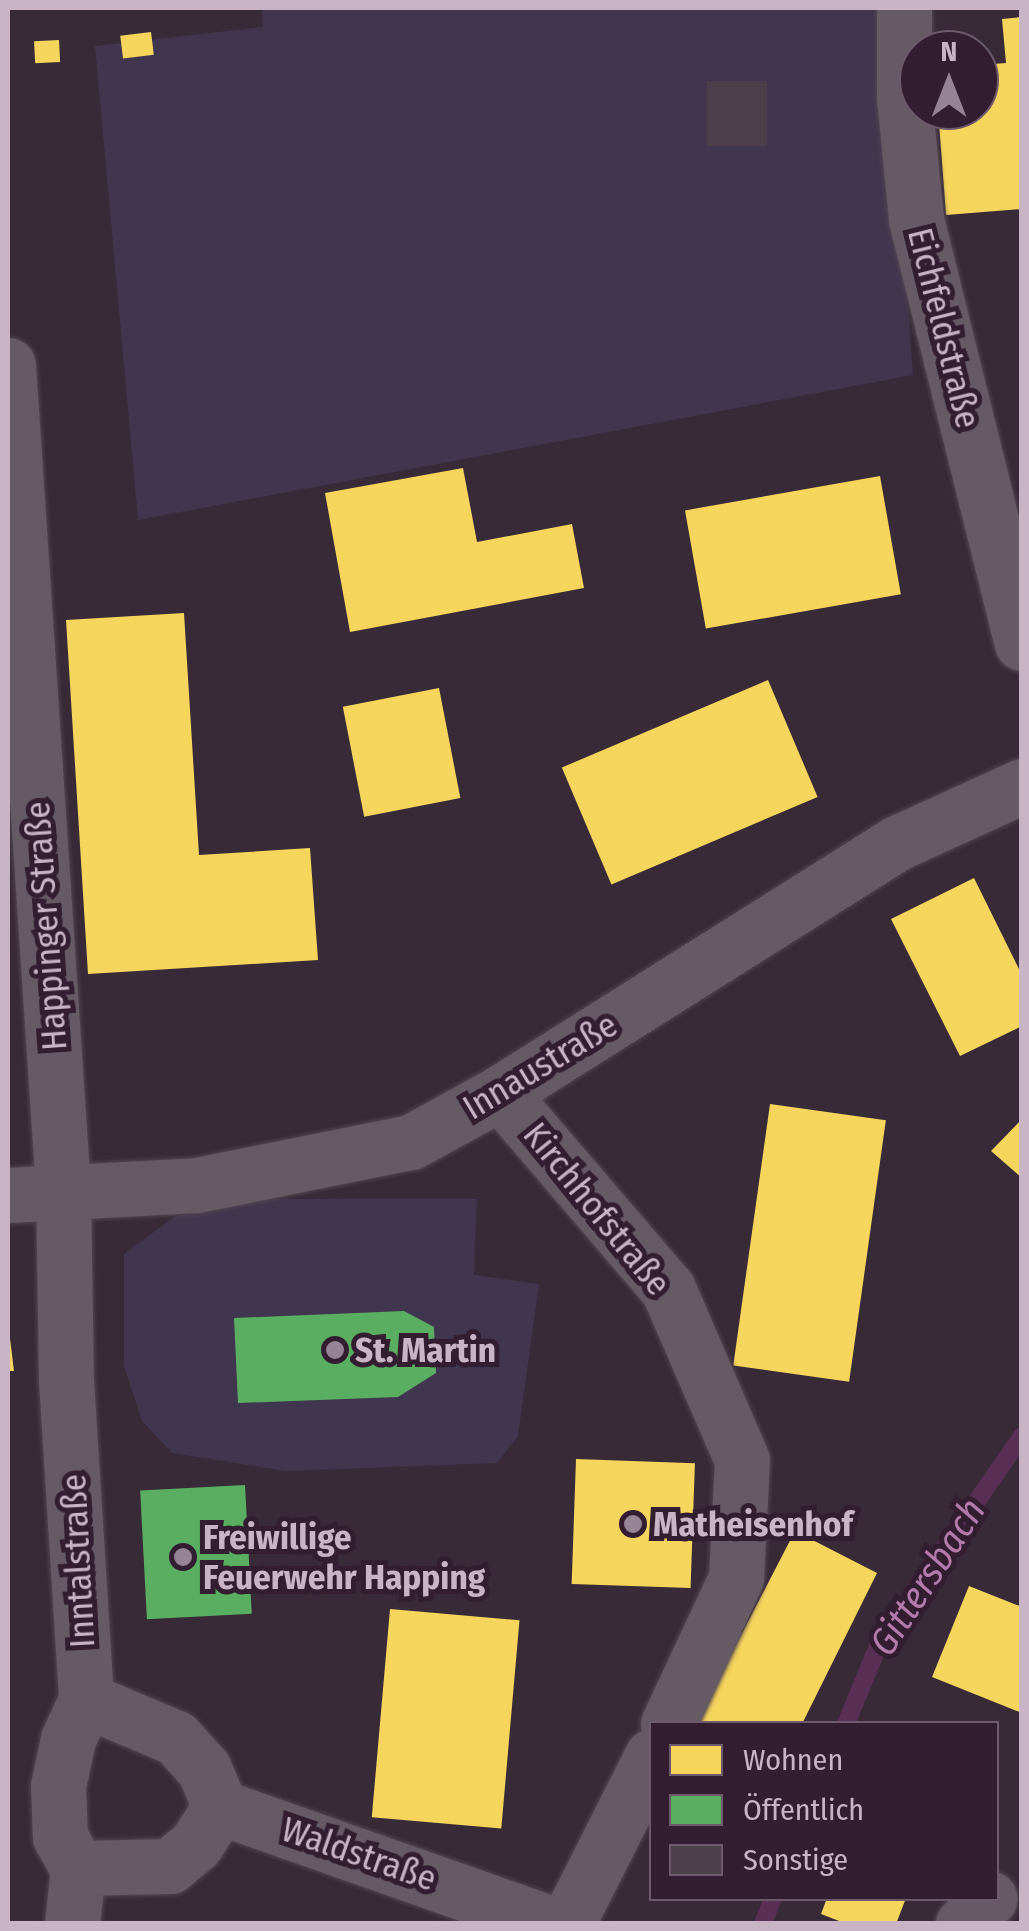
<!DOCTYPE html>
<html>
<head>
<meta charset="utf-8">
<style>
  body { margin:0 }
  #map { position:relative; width:1029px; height:1931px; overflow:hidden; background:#382a37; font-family:"Fira Sans Condensed",sans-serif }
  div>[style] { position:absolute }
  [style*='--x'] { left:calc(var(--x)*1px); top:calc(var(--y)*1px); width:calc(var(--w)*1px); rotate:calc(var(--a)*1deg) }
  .green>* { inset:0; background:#41364f }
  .homes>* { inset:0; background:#f6d55c; transform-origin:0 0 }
  .public>* { inset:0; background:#5aae61; transform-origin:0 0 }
  .stream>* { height:18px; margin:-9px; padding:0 9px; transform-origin:9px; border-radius:9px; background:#5a2f55 }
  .building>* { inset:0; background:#4c3f4a; transform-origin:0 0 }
  .roads { filter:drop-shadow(0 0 2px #514650) drop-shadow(0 0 2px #514650) }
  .minor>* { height:55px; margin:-27.5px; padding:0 27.5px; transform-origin:27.5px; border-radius:27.5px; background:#665a64 }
  .dots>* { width:28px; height:28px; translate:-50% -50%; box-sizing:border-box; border:5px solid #331d31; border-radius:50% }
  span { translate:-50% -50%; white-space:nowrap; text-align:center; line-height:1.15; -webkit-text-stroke:10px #331d31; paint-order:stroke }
  .street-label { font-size:35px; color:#c9b4c6 }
  .poi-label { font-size:35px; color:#c9b4c6; font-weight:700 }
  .left { translate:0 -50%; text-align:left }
  .water-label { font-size:38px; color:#b27bac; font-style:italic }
  .frame { position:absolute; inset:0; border:10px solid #c9b4c6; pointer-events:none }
  .legend { position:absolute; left:649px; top:1721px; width:350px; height:180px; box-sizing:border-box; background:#331d31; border:2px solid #6f596d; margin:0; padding:12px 18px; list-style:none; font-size:30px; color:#c9b4c6 }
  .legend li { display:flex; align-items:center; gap:20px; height:50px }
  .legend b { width:50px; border:2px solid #6f596d }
  .north { position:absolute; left:899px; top:30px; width:100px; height:100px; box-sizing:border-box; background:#331d31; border:2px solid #6f596d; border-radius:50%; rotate:0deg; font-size:28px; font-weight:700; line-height:40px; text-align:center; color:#c9b4c6 }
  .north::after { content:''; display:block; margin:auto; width:35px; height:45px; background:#968494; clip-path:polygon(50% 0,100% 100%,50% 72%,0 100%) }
</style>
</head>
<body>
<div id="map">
  <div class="green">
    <i style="clip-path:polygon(262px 8px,886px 8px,913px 375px,138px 520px,95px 46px,263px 27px)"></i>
    <i style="clip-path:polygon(254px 1199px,477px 1199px,474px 1275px,539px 1284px,518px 1436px,497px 1463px,286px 1471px,172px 1453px,142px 1421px,124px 1366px,124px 1254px,174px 1217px)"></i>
  </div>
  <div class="homes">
    <i style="clip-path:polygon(1022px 17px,1022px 209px,946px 215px,938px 110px,979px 110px,979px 65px,1006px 63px,1002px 19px)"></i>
    <i style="left:151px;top:32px;width:23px;height:31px;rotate:83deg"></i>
    <i style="left:59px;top:40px;width:22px;height:25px;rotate:87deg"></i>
    <i style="clip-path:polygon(463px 468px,477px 542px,572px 524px,584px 588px,350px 632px,325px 493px)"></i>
    <i style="left:880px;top:476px;width:120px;height:198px;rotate:80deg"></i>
    <i style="clip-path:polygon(184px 613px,199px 855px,310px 848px,318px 960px,88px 974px,66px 620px)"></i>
    <i style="left:768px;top:680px;width:127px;height:224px;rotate:67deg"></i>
    <i style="left:439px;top:688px;width:112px;height:98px;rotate:79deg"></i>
    <i style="clip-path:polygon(974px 878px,1022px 975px,1022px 1026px,960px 1056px,891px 919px)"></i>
    <i style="left:770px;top:1104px;width:117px;height:264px;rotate:8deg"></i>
    <i style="clip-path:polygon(1022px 1119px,1022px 1178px,991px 1151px)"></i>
    <i style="clip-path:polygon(8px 1322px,14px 1371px,8px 1371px)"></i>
    <i style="left:576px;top:1459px;width:119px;height:125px;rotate:2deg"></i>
    <i style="clip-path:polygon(795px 1531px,877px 1573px,802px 1724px,695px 1724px)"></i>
    <i style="clip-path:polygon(969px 1586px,1022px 1607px,1022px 1713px,932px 1677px)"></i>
    <i style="left:390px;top:1609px;width:130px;height:209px;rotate:5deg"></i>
    <i style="clip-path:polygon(827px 1898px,906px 1898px,896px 1924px,847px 1924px,821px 1914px)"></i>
  </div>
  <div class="public">
    <i style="clip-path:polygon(404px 1311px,434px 1327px,436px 1373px,398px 1397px,238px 1403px,234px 1318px)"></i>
    <i style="left:245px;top:1485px;width:129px;height:105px;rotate:87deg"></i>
  </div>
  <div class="stream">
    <i style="--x:846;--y:1724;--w:90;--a:-67.7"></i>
    <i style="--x:880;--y:1641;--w:249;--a:-55.3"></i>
    <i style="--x:763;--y:1924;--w:28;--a:-69"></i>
  </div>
  <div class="building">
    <i style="left:707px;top:81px;width:60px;height:65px"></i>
  </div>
  <div class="roads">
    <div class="minor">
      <i style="--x:904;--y:8;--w:89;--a:90"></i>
      <i style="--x:904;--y:97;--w:123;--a:84.4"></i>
      <i style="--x:916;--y:219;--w:437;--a:76"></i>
      <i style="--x:8;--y:365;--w:825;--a:86.18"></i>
      <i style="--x:63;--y:1188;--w:192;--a:89.1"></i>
      <i style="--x:66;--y:1380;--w:321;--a:86.4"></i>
      <i style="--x:86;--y:1700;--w:43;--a:114.8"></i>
      <i style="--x:68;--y:1739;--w:48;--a:102"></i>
      <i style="--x:58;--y:1786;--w:51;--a:87.8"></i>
      <i style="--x:60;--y:1837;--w:36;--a:60"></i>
      <i style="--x:78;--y:1868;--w:56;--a:96.1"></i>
      <i style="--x:500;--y:1093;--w:258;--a:49.4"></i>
      <i style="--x:668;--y:1289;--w:186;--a:66.6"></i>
      <i style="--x:742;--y:1460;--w:118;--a:92.9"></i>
      <i style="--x:736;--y:1578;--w:161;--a:115"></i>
      <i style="--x:8;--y:1195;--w:189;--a:-3"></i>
      <i style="--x:197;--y:1185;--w:218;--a:-11.4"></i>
      <i style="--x:411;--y:1142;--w:102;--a:-28.8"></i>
      <i style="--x:500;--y:1093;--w:469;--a:-32.2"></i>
      <i style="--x:897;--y:843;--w:137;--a:-24.5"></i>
      <i style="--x:220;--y:1807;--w:353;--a:19.4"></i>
      <i style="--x:78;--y:1868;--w:92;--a:-1.2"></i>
      <i style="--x:170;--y:1866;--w:34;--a:-40"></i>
      <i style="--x:196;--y:1844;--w:44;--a:-57"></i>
      <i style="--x:220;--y:1807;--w:41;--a:-112.8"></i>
      <i style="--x:204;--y:1769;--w:42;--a:-132.1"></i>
      <i style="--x:176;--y:1738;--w:98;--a:-157.1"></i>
      <i style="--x:567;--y:1924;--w:188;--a:-63.2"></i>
      <i style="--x:963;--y:1924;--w:37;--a:-44"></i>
    </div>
  </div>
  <div class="dots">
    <i style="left:335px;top:1350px;background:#968494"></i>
    <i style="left:633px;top:1524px;background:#968494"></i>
    <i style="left:183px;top:1557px;background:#968494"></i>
  </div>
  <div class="street-label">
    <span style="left:944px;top:328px;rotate:76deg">Eichfeldstraße</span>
    <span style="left:46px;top:926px;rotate:-94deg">Happinger Straße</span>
    <span style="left:540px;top:1066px;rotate:-31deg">Innaustraße</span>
    <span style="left:597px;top:1209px;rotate:51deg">Kirchhofstraße</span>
    <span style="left:78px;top:1561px;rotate:-93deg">Inntalstraße</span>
    <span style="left:359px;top:1854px;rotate:19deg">Waldstraße</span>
  </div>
  <div class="poi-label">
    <span class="left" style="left:355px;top:1350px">St. Martin</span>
    <span class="left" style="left:653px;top:1524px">Matheisenhof</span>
    <span class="left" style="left:203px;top:1557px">Freiwillige<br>Feuerwehr Happing</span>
  </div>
  <div class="water-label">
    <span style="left:928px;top:1577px;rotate:-57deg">Gittersbach</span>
  </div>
  <div class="frame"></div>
  <ul class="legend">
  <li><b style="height:28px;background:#f6d55c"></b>Wohnen</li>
  <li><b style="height:28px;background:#5aae61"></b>Öffentlich</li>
  <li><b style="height:28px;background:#4c3f4a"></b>Sonstige</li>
  </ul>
  <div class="north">N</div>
</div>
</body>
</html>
